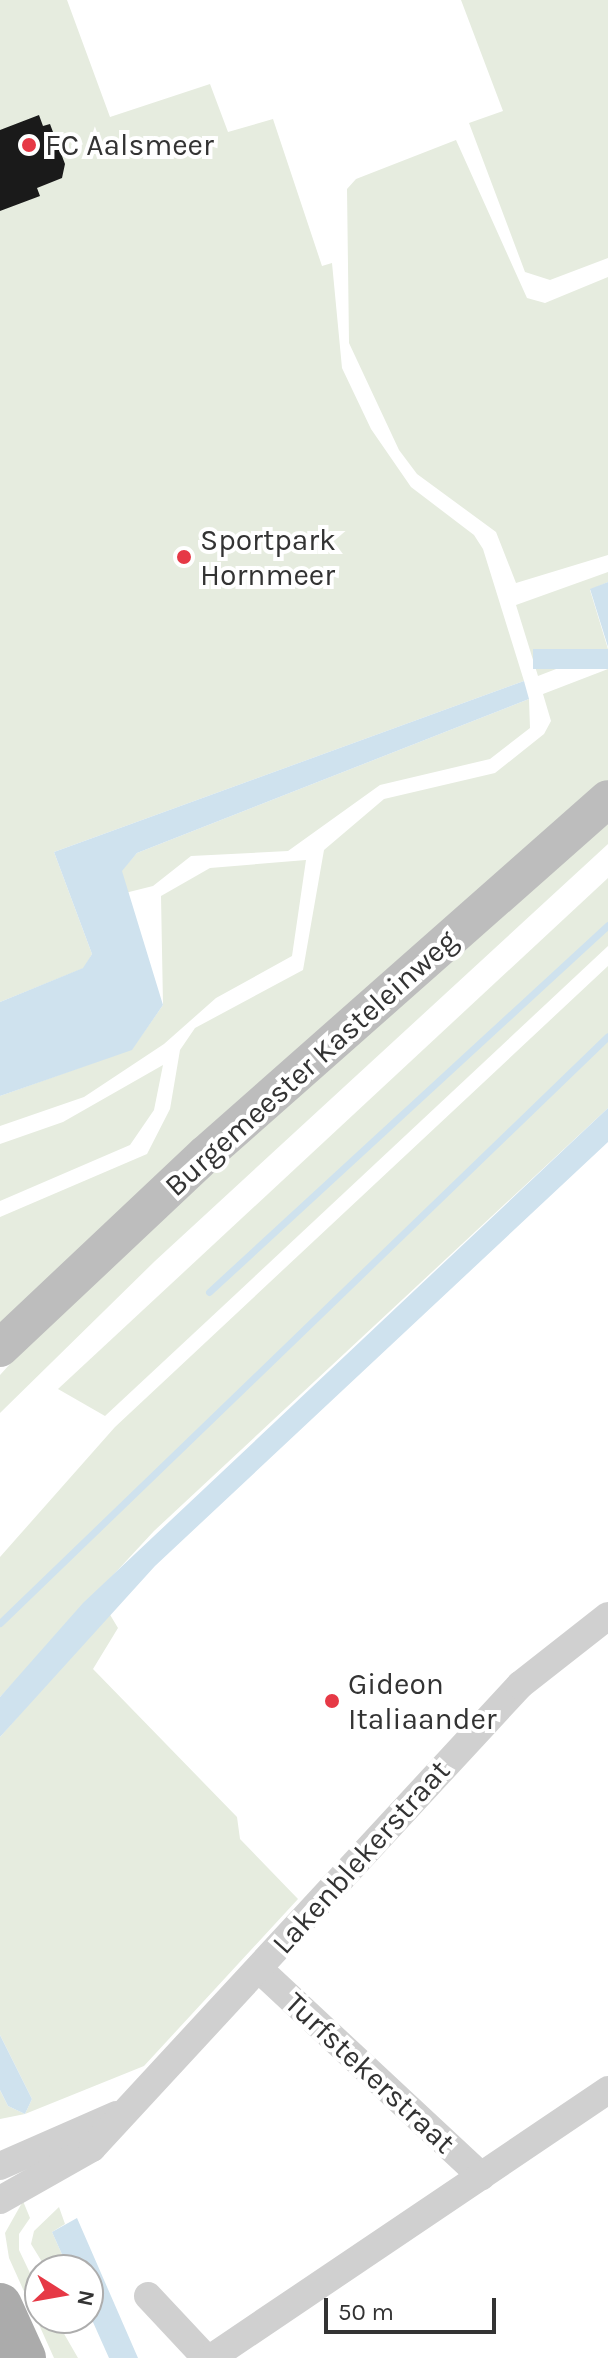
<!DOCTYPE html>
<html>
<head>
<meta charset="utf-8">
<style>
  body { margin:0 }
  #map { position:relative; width:608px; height:2358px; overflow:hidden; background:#fff; font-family:Karla,sans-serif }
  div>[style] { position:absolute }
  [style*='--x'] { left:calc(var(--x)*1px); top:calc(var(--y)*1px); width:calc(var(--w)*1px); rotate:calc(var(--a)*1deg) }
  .green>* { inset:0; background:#e6ecdf }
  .water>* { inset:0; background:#cfe2ee; transform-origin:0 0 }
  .stream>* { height:7px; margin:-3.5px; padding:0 3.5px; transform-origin:3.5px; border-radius:3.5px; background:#cfe2ee }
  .building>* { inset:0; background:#1a1a1a }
  .street>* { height:28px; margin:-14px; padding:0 14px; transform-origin:14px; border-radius:14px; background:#d0d0d0 }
  .secondary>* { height:38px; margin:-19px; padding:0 19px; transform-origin:19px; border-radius:19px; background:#bdbdbd }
  .primary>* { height:44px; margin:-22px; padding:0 22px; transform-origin:22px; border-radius:22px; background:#ababab }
  .dots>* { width:22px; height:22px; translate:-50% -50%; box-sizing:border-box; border:4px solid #fff; border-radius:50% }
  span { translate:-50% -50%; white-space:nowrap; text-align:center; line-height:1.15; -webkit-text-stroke:8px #fff; paint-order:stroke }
  .poi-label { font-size:30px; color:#333 }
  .left { translate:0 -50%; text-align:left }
  .street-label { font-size:30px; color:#333 }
  .north { position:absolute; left:24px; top:2254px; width:80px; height:80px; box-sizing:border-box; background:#fff; border:2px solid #adadad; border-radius:50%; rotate:101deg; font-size:22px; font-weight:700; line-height:32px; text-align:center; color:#333 }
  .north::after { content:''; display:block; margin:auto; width:28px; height:36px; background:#e63946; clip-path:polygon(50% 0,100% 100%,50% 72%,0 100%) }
  .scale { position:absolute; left:324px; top:2298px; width:172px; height:36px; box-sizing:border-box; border:4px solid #333; border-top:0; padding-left:10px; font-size:24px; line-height:28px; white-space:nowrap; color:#333; -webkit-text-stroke:6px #fff; paint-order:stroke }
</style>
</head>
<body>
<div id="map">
  <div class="green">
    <i style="clip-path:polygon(0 0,67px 0,110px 117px,210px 84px,228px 132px,273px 119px,322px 266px,332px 263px,342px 368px,371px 429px,411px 487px,474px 535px,483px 549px,524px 681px,54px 852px,92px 954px,84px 968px,0 1002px)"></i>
    <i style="clip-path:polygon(461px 0,608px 0,608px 258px,550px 280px,525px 272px,469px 123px,503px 111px)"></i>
    <i style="clip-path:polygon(456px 140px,527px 298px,545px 303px,608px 277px,608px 555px,516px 583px,496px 532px,417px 474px,399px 450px,349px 343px,347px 189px,356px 179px)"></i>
    <i style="clip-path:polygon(608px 572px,608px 582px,590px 590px,608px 649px,538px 676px,516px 605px)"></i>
    <i style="clip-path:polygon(608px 669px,608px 785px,0 1332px,0 1217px,147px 1154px,170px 1109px,180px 1050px,195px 1028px,303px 970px,324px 850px,384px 799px,495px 773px,544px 734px,551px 721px,543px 694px)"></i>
    <i style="clip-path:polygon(529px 699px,530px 728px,490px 759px,380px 785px,288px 851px,191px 856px,153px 886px,125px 893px,121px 871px,137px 853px)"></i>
    <i style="clip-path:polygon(608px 818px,608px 844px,155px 1261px,0 1413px,0 1375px,69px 1299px)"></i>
    <i style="clip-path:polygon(306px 860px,292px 956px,216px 998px,164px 1044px,84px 1097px,0 1126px,0 1096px,132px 1049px,163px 1005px,161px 896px,210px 868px)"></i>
    <i style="clip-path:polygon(608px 878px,608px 946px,222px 1307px,105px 1416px,58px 1389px)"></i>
    <i style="clip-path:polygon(608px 966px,608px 1108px,154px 1531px,0 1697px,0 1557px,115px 1427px)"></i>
    <i style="clip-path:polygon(163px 1065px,154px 1110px,130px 1145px,0 1201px,0 1144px,63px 1122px)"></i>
    <i style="clip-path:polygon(109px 1613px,118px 1628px,93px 1669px,237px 1817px,240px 1839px,298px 1899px,144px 2066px,25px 2114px,0 2119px,0 2090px,8px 2106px,25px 2114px,32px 2099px,0 2035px,0 1737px)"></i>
    <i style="clip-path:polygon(23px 2201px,30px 2218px,19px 2234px,19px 2250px,40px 2294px,40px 2318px,55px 2318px,78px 2358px,54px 2358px,9px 2258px,5px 2233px)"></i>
    <i style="clip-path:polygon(59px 2207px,65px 2224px,52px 2232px,69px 2270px,47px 2270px,31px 2244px,34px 2231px)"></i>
  </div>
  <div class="water">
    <i style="clip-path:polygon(608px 582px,608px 647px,590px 589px)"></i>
    <i style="left:608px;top:649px;width:20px;height:75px;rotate:90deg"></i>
    <i style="clip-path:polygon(524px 681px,529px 699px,137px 853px,122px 871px,163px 1005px,132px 1050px,0 1096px,0 1002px,83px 968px,92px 954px,54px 852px)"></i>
    <i style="clip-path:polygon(608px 1108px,608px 1142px,155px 1566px,0 1737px,0 1697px,83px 1603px)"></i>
    <i style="clip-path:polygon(0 2035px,32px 2099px,25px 2114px,8px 2106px,0 2090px)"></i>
    <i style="clip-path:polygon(77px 2218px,138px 2358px,109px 2358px,88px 2311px,88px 2270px,69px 2270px,52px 2232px)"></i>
  </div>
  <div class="stream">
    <i style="--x:209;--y:1292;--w:542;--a:-42.61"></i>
    <i style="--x:0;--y:1623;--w:845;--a:-43.99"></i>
  </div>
  <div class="building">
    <i style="clip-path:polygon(39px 115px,43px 126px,50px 124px,65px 164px,62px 178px,37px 188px,40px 196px,0 211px,0 130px)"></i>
  </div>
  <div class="street">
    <i style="--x:259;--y:1969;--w:304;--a:43"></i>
    <i style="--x:0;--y:2166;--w:127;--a:-23.7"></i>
    <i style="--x:0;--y:2200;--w:106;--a:-29.5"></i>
    <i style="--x:92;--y:2148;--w:631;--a:-47.25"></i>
    <i style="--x:520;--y:1685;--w:112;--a:-38.1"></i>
    <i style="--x:148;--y:2296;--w:85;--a:46.9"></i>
    <i style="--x:211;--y:2358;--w:479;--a:-34"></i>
  </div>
  <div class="secondary">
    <i style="--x:0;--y:1348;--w:283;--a:-43.3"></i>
    <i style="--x:206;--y:1154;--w:536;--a:-41.45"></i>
  </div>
  <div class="primary">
    <i style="--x:0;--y:2305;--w:58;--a:65.6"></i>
  </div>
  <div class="dots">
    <i style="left:29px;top:145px;background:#e63946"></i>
    <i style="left:184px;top:557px;background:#e63946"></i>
    <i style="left:332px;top:1701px;background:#e63946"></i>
  </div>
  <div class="poi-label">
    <span class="left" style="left:45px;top:145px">FC Aalsmeer</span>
    <span class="left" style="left:200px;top:557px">Sportpark<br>Hornmeer</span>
    <span class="left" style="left:348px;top:1701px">Gideon<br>Italiaander</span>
  </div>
  <div class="street-label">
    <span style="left:311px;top:1063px;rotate:-42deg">Burgemeester Kasteleinweg</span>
    <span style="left:361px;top:1857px;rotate:-48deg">Lakenblekerstraat</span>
    <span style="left:370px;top:2073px;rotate:43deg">Turfstekerstraat</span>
  </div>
  <div class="north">N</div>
  <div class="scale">50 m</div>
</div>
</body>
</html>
